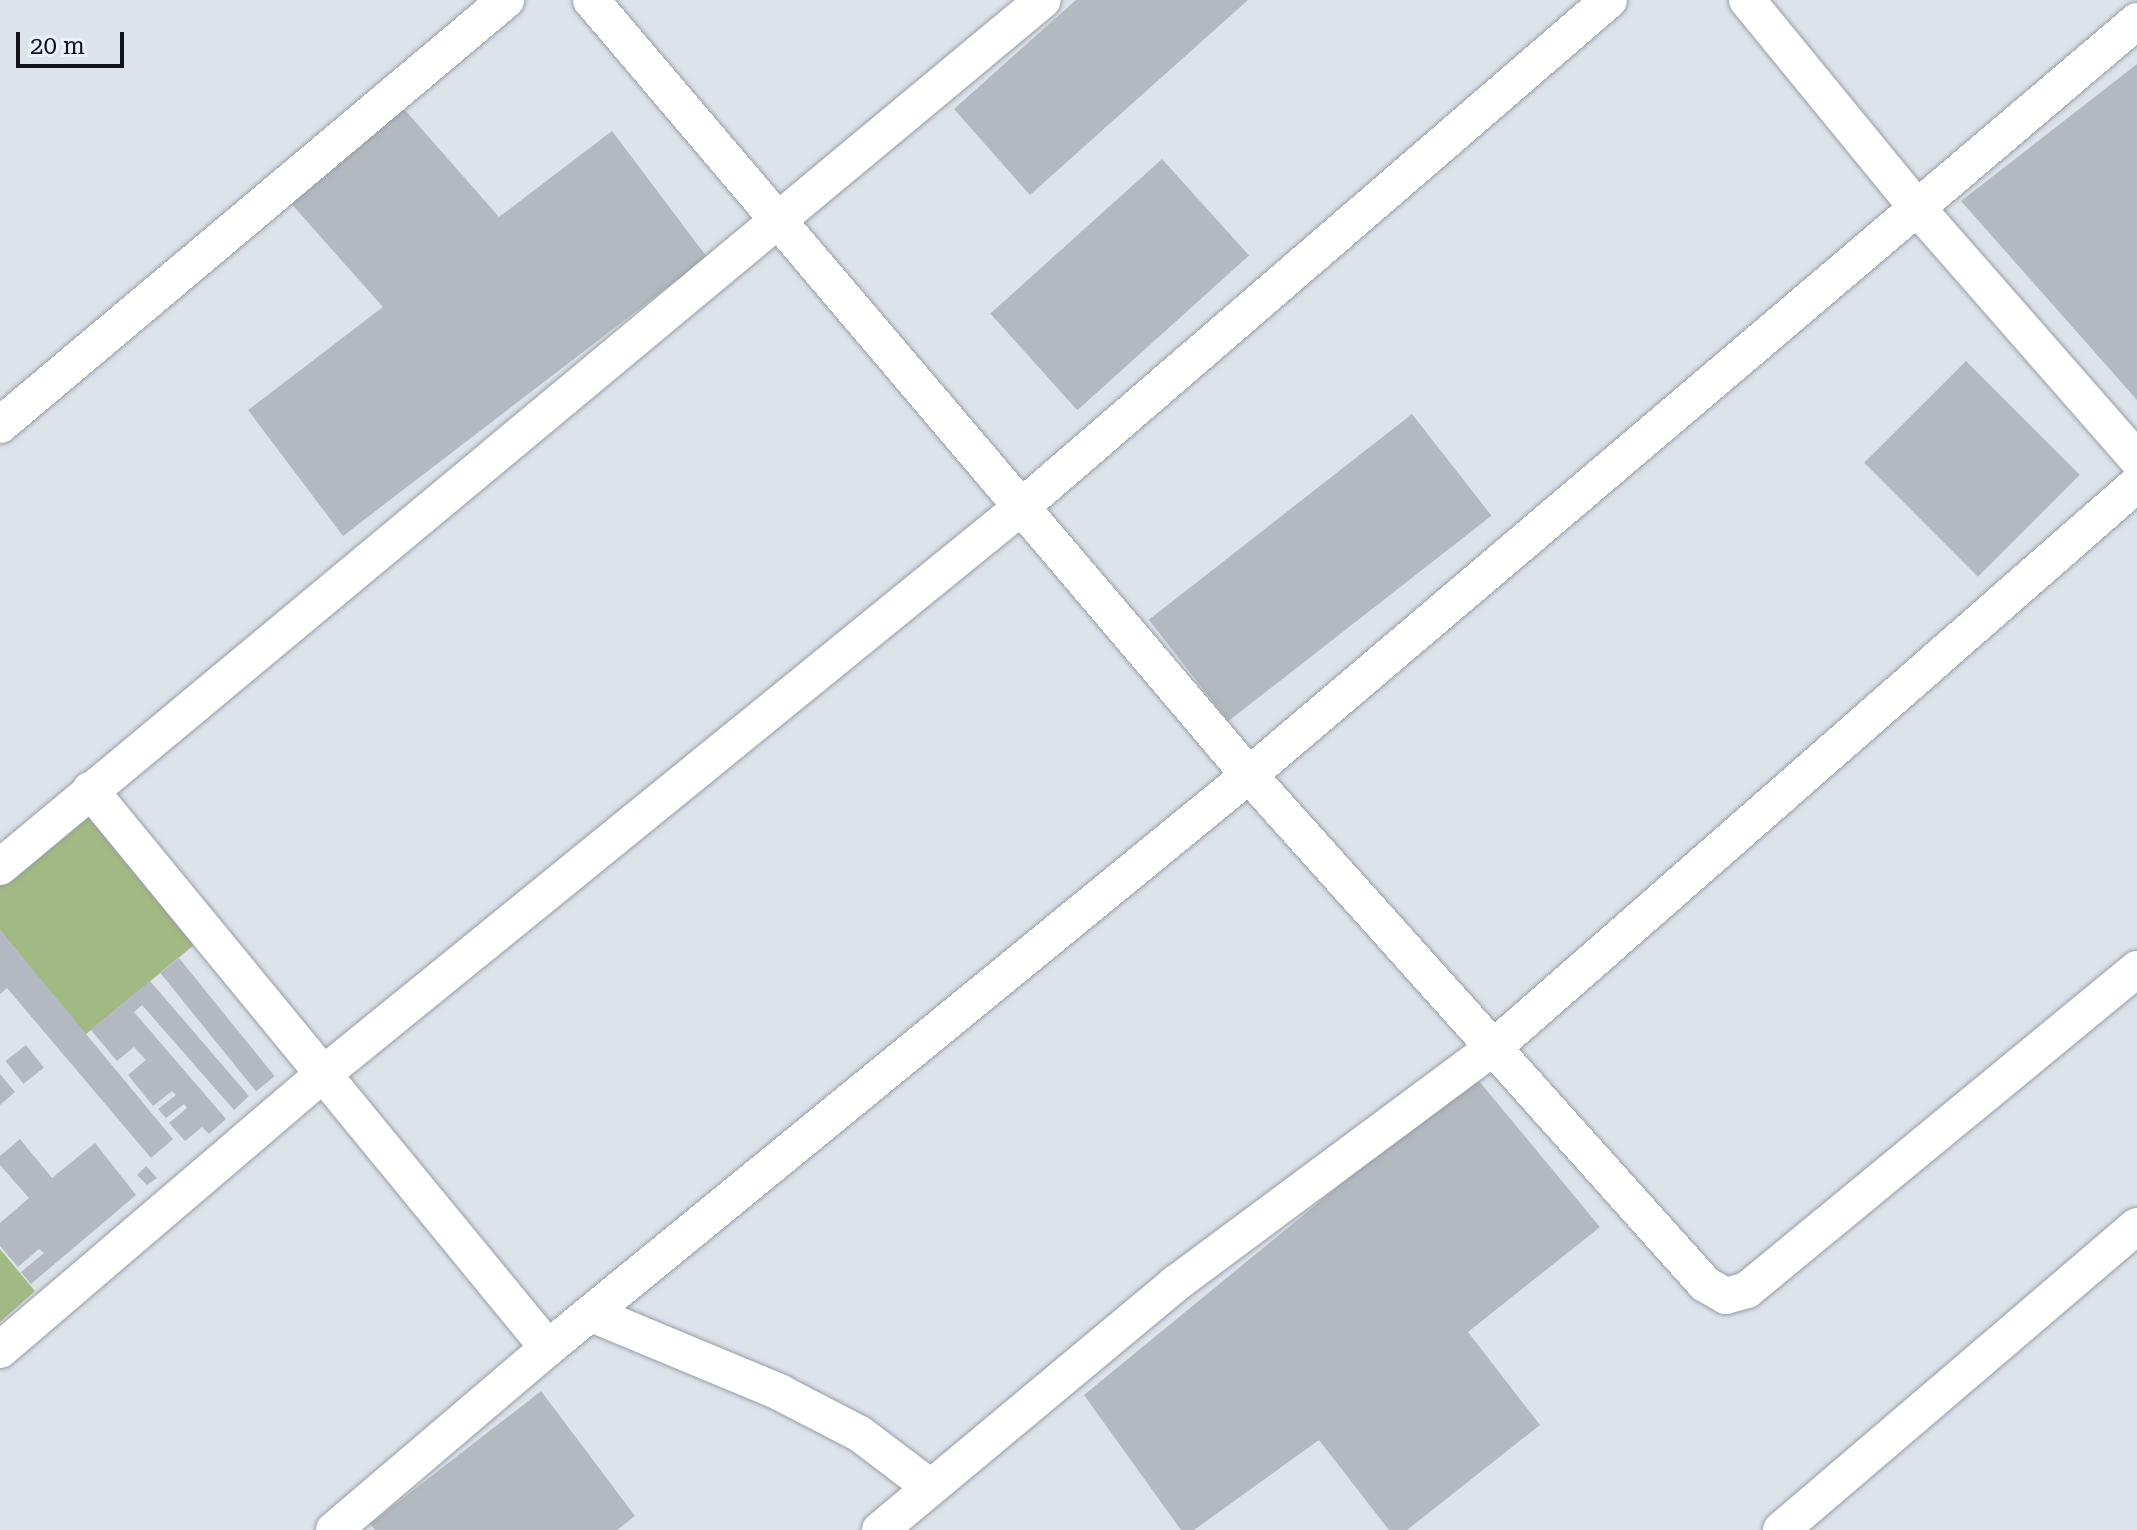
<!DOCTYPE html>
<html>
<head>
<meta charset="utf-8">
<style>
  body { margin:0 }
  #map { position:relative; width:2137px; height:1530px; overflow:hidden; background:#dde3eb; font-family:"Roboto Serif",serif }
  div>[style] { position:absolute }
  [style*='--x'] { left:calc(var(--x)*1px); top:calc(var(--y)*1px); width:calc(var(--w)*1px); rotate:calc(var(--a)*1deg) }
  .green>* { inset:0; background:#a3b983 }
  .building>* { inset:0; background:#b3b9c1; transform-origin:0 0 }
  .roads { filter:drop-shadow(0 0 2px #989ea6) drop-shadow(0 0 2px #989ea6) }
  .minor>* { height:36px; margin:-18px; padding:0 18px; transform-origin:18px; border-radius:18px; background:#fff }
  span { translate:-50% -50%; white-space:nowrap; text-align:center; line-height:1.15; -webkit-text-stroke:8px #eaf0f9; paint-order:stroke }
  .scale { position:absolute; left:16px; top:32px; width:108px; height:36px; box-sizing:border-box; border:4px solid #111316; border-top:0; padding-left:10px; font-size:24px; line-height:28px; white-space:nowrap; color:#111316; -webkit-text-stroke:6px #eaf0f9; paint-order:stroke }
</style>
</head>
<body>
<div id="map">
  <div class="green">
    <i style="clip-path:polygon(87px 814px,194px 945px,85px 1035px,0 930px,0 886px)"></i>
    <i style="clip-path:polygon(0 1249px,35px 1291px,0 1322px)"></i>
  </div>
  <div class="building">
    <i style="clip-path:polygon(1076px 0,1248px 0,1030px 195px,954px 109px)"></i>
    <i style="clip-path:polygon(2137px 64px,2137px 400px,1961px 201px)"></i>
    <i style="clip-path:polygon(398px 102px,499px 217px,612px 131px,707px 257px,343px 536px,248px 410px,383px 307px,288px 200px)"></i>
    <i style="left:1162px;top:159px;width:130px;height:231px;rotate:48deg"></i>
    <i style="left:1966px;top:361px;width:161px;height:144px;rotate:45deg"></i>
    <i style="left:1412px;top:414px;width:129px;height:334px;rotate:52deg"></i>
    <i style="clip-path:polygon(0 930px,173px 1139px,151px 1158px,7px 988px,0 994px)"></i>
    <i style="left:179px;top:958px;width:152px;height:24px;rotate:51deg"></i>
    <i style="clip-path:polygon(150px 981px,249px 1096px,234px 1110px,142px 1005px,134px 1012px,226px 1119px,209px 1134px,202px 1127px,185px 1141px,169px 1123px,187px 1108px,184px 1104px,166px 1118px,158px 1109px,176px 1095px,172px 1091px,153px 1106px,128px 1075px,146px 1060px,134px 1047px,117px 1061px,91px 1030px)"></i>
    <i style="left:26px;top:1045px;width:29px;height:26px;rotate:52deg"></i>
    <i style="clip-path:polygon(0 1074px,15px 1092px,0 1105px)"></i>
    <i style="clip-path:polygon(1474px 1075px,1600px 1227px,1468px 1332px,1540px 1425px,1407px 1530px,1389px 1530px,1319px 1440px,1194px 1530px,1181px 1530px,1084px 1395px)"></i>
    <i style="clip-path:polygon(20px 1139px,52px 1178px,95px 1143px,136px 1195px,31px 1284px,21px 1272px,44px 1253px,39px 1249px,18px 1267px,0 1246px,0 1223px,29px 1198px,0 1165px,0 1156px)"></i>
    <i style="clip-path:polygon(146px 1166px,157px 1178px,147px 1185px,137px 1175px)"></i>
    <i style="clip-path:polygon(541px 1391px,635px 1516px,617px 1530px,375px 1530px,370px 1524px)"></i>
  </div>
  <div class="roads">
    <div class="minor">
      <i style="--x:591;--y:0;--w:1017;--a:49.67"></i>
      <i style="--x:1249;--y:775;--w:683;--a:48.14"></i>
      <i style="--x:1705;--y:1284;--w:24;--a:30"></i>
      <i style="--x:1726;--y:1296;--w:22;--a:-16"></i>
      <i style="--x:1747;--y:1290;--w:505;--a:-39.46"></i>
      <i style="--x:1747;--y:0;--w:270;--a:50.7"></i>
      <i style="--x:1918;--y:209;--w:332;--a:48.8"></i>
      <i style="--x:0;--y:425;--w:661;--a:-40.03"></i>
      <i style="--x:90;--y:790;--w:722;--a:50.62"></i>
      <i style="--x:0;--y:867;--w:1356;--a:-39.74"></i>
      <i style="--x:592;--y:1314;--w:203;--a:22.6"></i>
      <i style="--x:779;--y:1392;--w:91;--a:27.4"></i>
      <i style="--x:860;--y:1434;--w:88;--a:37.1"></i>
      <i style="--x:0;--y:1350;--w:422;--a:-40.5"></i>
      <i style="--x:321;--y:1076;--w:899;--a:-39.09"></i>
      <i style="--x:1019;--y:509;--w:779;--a:-40.78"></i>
      <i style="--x:334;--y:1530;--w:281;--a:-40.4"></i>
      <i style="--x:548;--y:1348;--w:905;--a:-39.26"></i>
      <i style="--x:1249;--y:775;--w:1165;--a:-40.33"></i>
      <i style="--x:880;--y:1530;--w:384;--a:-39.8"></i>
      <i style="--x:1175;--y:1284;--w:396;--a:-36.6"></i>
      <i style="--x:1493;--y:1048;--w:856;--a:-41.21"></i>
      <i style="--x:1781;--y:1530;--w:468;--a:-40.5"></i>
    </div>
  </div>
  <div class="scale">20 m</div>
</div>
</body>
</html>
